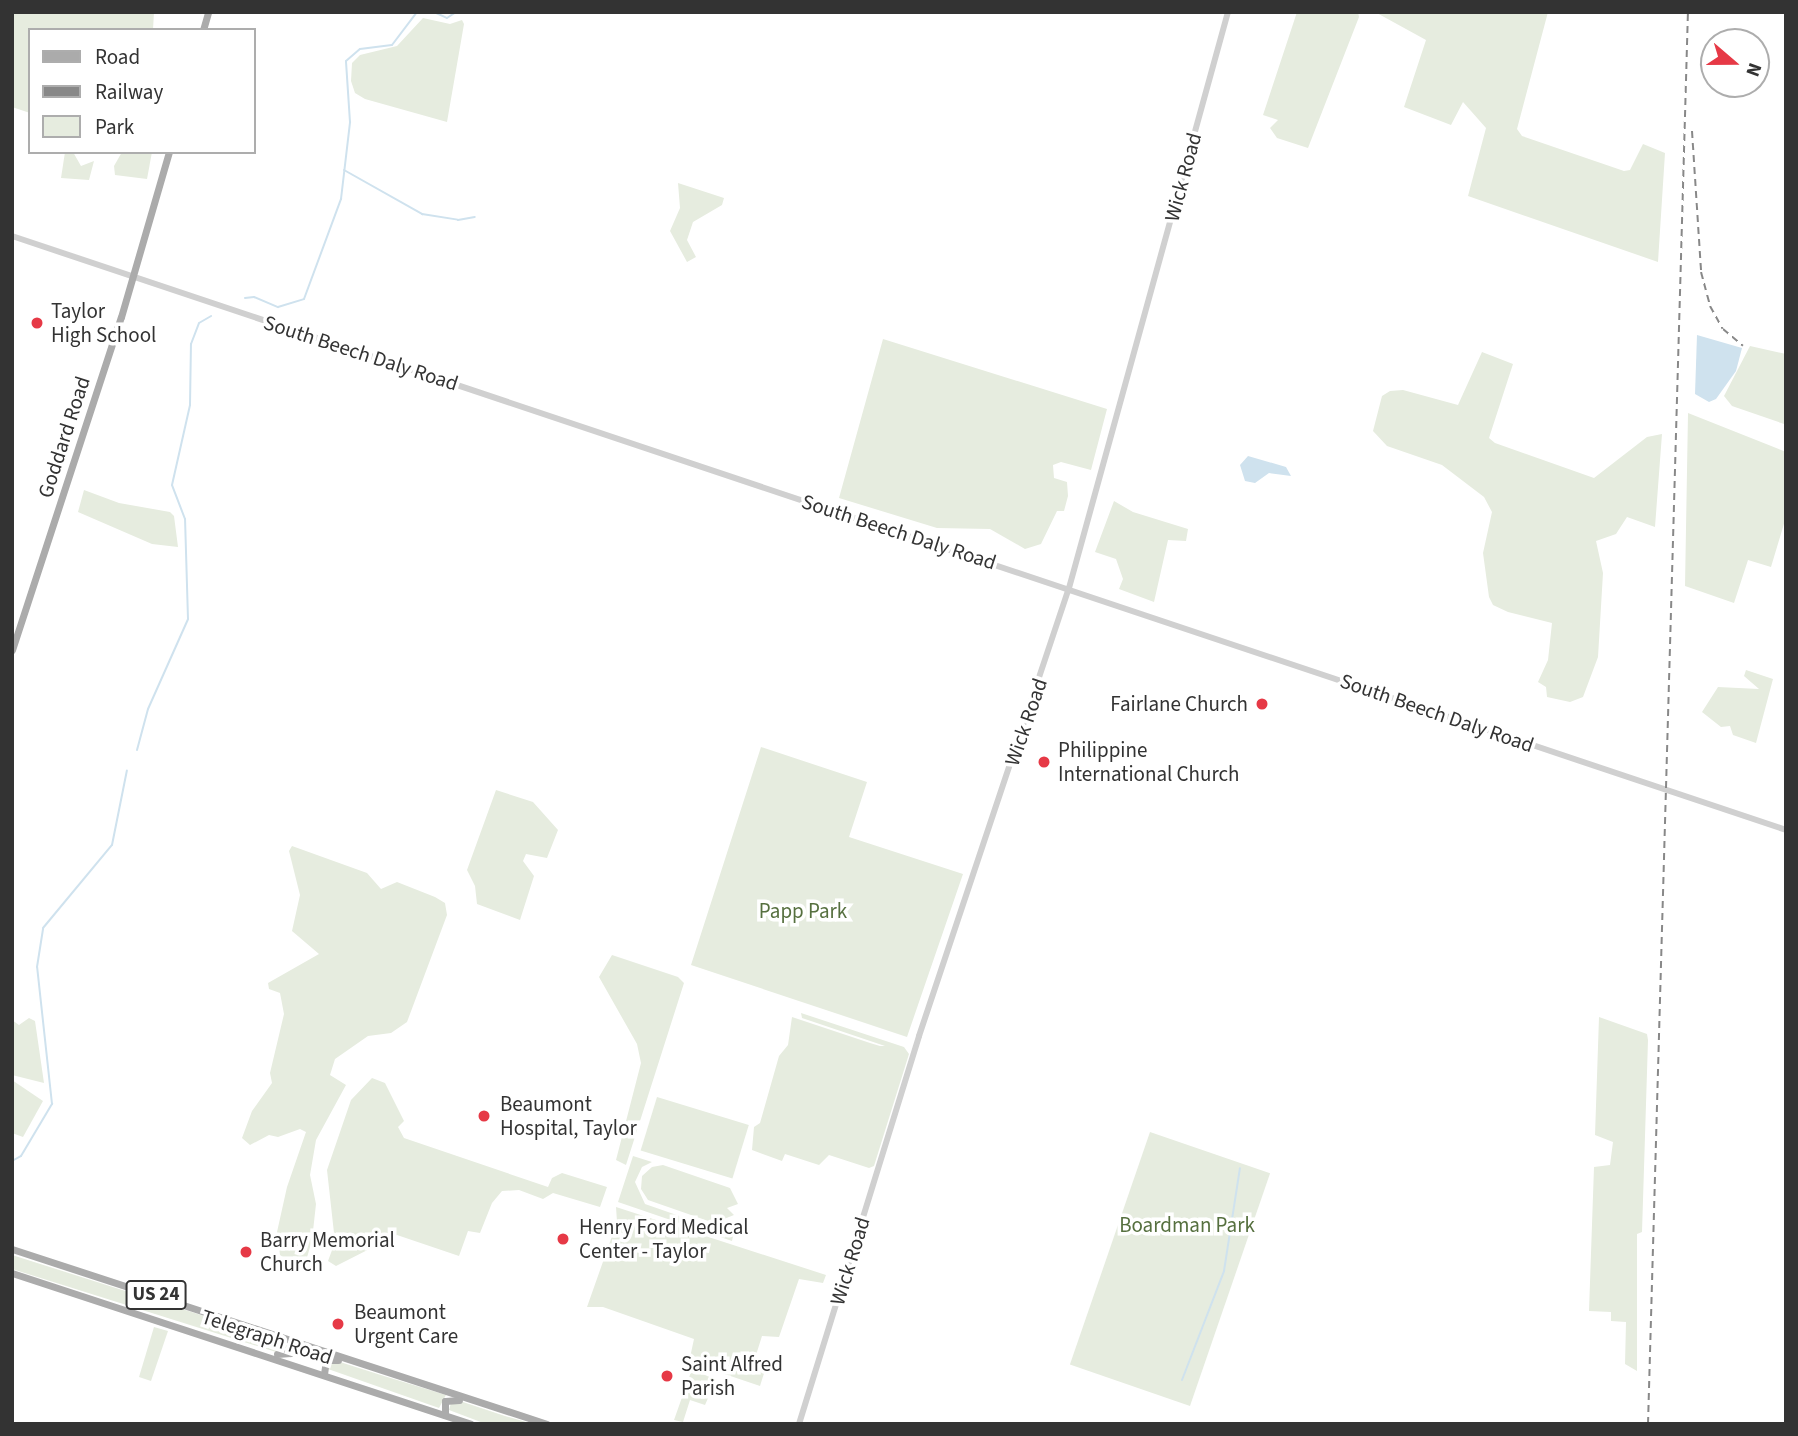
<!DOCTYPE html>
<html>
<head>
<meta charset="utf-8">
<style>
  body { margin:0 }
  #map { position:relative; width:1798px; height:1436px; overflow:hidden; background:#fff; font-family:"Source Sans 3",sans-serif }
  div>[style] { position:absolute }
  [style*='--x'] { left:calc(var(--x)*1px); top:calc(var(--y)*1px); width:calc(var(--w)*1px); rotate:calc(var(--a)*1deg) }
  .green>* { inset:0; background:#e6ecdf; transform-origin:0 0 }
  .water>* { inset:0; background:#cfe2ee }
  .stream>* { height:2px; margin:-1px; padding:0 1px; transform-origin:1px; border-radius:1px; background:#cfe2ee }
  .minor>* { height:6px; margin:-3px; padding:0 3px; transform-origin:3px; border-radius:3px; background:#d0d0d0 }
  .major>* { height:7px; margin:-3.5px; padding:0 3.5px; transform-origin:3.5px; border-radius:3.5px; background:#ababab }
  .rail>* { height:2px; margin-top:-1px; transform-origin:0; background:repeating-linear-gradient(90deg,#888 0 7px,transparent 0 12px) }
  .dots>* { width:19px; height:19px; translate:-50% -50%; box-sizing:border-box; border:4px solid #fff; border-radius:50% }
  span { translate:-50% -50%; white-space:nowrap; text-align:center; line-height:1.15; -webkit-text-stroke:7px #fff; paint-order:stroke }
  .shield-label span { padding:2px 5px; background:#fff; border:2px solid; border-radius:5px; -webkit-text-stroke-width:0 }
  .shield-label { font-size:19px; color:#333; font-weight:700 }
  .street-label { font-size:21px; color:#333 }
  .poi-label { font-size:21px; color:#333 }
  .left { translate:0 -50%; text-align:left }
  .right { translate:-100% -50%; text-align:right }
  .park-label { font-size:21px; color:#56703f }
  .frame { position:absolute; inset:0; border:14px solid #333; pointer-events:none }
  .legend { position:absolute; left:28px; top:28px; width:228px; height:126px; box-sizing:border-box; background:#fff; border:2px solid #adadad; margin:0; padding:9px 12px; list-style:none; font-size:21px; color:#333 }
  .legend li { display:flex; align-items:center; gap:14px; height:35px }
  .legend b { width:35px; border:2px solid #adadad }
  .north { position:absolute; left:1700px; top:28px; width:70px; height:70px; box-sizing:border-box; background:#fff; border:2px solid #adadad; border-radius:50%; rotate:110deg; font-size:19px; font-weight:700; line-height:28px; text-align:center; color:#333 }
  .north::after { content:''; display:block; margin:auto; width:24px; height:32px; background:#e63946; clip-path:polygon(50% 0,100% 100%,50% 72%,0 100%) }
</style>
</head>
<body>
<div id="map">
  <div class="green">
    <i style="clip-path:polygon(12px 12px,154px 12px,153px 30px,30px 30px,30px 113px,12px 107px)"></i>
    <i style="clip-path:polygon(1297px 12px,1358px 12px,1359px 17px,1308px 148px,1277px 138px,1270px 128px,1278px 120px,1263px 115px)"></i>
    <i style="clip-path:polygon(1375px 12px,1548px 12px,1517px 129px,1522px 136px,1624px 171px,1630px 170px,1643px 144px,1665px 153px,1658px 262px,1468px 196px,1486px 128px,1463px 102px,1451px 125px,1404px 107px,1426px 40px)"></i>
    <i style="clip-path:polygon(423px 18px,450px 24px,462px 20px,464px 24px,447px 122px,365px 99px,355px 93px,351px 81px,352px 63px,360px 55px,397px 46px)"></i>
    <i style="clip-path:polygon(65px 152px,73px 152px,81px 166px,94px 161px,89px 180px,61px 178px)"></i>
    <i style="clip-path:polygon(122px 152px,152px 152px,147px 179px,115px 175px,114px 166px)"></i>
    <i style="clip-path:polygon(678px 183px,724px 198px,722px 205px,693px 222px,687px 240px,696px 257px,687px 262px,670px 231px,680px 208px)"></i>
    <i style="clip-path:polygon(883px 339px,1107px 409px,1091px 470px,1061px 462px,1053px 465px,1054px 478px,1067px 482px,1068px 496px,1064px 511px,1057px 511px,1041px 544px,1025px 549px,990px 529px,937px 528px,839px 498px)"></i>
    <i style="clip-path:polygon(1750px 346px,1786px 354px,1784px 424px,1732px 406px,1724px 396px)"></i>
    <i style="clip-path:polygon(1482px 352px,1513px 364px,1489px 438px,1495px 443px,1594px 478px,1647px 437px,1662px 434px,1655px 527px,1627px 517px,1616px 534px,1596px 541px,1603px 573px,1598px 657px,1583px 697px,1570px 702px,1547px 697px,1546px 687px,1538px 682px,1548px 660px,1552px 623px,1508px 612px,1493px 605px,1489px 597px,1483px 553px,1492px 512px,1484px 497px,1442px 465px,1387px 446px,1373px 431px,1382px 396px,1390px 391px,1403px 390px,1458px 405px)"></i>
    <i style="clip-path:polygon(1688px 413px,1786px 452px,1786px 517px,1771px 567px,1748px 560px,1734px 603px,1685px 586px)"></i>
    <i style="clip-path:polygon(84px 490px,119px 503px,170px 512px,174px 516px,178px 547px,152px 544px,78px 512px)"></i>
    <i style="clip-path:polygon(1114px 501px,1133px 512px,1188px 529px,1186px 541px,1168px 540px,1154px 602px,1119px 589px,1123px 579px,1116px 559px,1095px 552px)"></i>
    <i style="clip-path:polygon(1746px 670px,1773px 679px,1756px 743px,1733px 735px,1730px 726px,1721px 727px,1702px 712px,1718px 687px,1759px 689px,1744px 676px)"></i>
    <i style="clip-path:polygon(761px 747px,867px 782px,849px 837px,963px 874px,907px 1037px,691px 965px)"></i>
    <i style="clip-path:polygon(496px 790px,533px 802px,558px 830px,547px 858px,526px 854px,523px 861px,534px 876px,520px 920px,477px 904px,475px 886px,467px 870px)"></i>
    <i style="clip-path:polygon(292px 846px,367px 873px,381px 889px,397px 882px,435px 897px,445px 903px,447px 915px,407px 1022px,391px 1033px,368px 1036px,335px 1059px,330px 1075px,346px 1085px,316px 1140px,310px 1175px,316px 1204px,312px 1240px,306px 1261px,299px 1268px,280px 1255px,277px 1232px,287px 1187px,306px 1132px,300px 1129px,278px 1137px,269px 1135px,250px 1145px,242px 1138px,252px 1111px,272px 1083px,270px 1073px,284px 1014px,280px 993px,269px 989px,268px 983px,319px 954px,292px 931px,300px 895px,289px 851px)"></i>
    <i style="clip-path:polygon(612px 955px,678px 977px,684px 983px,626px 1165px,616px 1160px,641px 1063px,637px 1044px,599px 977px)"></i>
    <i style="clip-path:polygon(801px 1013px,904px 1047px,909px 1054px,874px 1166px,869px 1168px,829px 1155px,819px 1165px,785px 1154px,782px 1161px,752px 1150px,754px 1127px,760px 1123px,779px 1056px,788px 1045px,792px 1017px,870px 1043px,880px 1046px,885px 1046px,802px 1018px)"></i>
    <i style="clip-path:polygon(1599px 1017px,1647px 1034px,1648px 1040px,1642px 1232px,1637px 1234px,1637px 1371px,1625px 1364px,1626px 1322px,1611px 1321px,1611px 1312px,1589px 1311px,1594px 1167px,1610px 1165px,1613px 1142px,1595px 1135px)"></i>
    <i style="clip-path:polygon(29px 1018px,35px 1021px,44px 1083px,12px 1075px,12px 1020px,19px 1025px)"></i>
    <i style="clip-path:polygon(372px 1078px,385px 1083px,404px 1121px,398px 1127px,404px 1138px,548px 1187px,552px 1178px,562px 1173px,607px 1187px,600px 1207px,553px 1193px,543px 1199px,519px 1190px,502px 1191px,492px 1203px,480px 1233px,468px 1231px,459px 1256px,397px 1235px,336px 1266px,328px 1261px,335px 1242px,327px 1170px,351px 1100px)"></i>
    <i style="clip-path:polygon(12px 1080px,43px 1101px,23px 1137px,12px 1133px)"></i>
    <i style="left:657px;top:1097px;width:96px;height:56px;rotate:17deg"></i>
    <i style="left:1150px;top:1132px;width:127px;height:246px;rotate:19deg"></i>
    <i style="clip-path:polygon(633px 1156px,652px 1162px,642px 1167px,635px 1182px,645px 1204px,714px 1228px,736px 1222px,732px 1241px,618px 1202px)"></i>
    <i style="clip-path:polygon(663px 1165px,730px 1188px,738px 1204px,727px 1208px,734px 1215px,714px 1223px,648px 1200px,641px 1189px,642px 1176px,652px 1167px)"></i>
    <i style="clip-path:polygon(616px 1207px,826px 1275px,823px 1283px,799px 1279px,779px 1337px,762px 1336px,756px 1355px,766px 1367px,760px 1386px,689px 1362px,694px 1339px,603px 1307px,587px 1307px,617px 1222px)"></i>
    <i style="clip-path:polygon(12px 1255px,283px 1341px,288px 1347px,276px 1352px,12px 1269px)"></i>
    <i style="clip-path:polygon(154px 1327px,168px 1331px,151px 1381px,139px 1377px)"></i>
    <i style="clip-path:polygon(340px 1362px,384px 1376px,446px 1395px,439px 1408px,328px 1369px,331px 1363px)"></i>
    <i style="clip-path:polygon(692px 1369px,716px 1380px,705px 1405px,690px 1400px,683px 1422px,674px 1420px)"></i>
    <i style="clip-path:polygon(463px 1402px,505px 1416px,533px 1424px,486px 1424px,449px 1410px,451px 1403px)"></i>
  </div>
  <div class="water">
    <i style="clip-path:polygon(1697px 335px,1742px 348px,1736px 371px,1716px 399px,1709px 402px,1695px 394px)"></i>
    <i style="clip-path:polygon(1248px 456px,1286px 467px,1291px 476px,1269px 473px,1255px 483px,1245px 481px,1240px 465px)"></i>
  </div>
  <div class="stream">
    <i style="--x:434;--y:12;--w:14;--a:25"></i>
    <i style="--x:447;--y:18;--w:11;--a:-34"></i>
    <i style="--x:344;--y:170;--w:90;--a:29.4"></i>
    <i style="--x:422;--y:214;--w:36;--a:9"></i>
    <i style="--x:458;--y:220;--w:17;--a:-10"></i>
    <i style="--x:245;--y:298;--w:9;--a:-6"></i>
    <i style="--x:254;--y:297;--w:26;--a:23"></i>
    <i style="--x:278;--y:307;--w:27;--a:-17"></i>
    <i style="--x:304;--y:299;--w:107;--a:-69.7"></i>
    <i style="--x:341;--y:199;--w:78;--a:-83.3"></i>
    <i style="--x:350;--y:122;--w:61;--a:-93.8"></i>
    <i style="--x:346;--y:61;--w:18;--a:-41"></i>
    <i style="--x:360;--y:49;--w:32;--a:-7"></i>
    <i style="--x:392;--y:45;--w:41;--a:-52.9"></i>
    <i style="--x:137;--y:750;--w:42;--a:-75"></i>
    <i style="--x:148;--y:709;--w:98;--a:-66"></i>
    <i style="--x:188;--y:619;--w:100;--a:-91.7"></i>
    <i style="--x:185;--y:519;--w:36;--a:-111"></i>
    <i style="--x:172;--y:485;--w:82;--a:-77.3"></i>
    <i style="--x:190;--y:405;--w:61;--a:-89.1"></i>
    <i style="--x:191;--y:344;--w:22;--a:-69"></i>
    <i style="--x:199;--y:323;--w:14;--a:-30"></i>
    <i style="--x:12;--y:1161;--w:10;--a:-29"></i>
    <i style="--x:21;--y:1156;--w:61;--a:-59.2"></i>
    <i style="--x:52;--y:1104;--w:138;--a:-96.2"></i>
    <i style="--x:37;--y:967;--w:39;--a:-81"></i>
    <i style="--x:43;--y:928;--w:108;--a:-50.3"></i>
    <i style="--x:112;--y:845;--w:76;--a:-78.7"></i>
    <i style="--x:1182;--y:1380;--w:117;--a:-68.9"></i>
    <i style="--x:1224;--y:1271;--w:104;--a:-81.2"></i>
  </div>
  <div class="minor">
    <i style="--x:12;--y:236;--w:1871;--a:18.51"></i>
    <i style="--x:799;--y:1424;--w:406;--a:-72.8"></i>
    <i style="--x:919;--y:1036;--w:472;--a:-71.5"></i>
    <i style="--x:1069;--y:588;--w:598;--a:-74.57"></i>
  </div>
  <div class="major">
    <i style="--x:203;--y:30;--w:19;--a:-74"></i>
    <i style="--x:12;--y:650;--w:350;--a:-71.9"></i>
    <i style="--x:121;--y:317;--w:172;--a:-73.8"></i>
    <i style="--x:12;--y:1249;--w:563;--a:18.11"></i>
    <i style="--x:12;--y:1273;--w:483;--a:18.2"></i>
    <i style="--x:277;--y:1354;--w:13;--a:-4"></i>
    <i style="--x:290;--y:1353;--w:13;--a:-67"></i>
    <i style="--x:324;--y:1374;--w:14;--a:-82"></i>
    <i style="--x:326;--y:1360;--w:12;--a:0"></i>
    <i style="--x:445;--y:1415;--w:14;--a:-90"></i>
    <i style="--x:445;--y:1401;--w:14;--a:-4"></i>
  </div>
  <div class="rail">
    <i style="--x:1692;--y:131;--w:141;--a:86.3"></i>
    <i style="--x:1701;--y:272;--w:35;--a:75"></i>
    <i style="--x:1710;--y:306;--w:26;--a:61"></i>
    <i style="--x:1723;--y:329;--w:26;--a:40"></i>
    <i style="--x:1648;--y:1424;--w:1413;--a:-88.38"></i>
  </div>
  <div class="dots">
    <i style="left:37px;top:323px;background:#e63946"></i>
    <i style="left:1262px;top:704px;background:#e63946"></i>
    <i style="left:1044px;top:762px;background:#e63946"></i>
    <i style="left:484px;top:1116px;background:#e63946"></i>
    <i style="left:563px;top:1239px;background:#e63946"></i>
    <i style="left:246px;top:1252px;background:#e63946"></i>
    <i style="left:338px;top:1324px;background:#e63946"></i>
    <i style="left:667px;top:1376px;background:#e63946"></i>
  </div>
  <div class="shield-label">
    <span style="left:156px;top:1295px">US 24</span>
  </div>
  <div class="street-label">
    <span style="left:1183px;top:177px;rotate:-75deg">Wick Road</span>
    <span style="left:361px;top:353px;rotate:18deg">South Beech Daly Road</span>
    <span style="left:64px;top:437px;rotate:-72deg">Goddard Road</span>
    <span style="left:899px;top:532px;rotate:18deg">South Beech Daly Road</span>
    <span style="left:1437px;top:713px;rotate:19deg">South Beech Daly Road</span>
    <span style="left:1026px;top:722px;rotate:-71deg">Wick Road</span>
    <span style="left:850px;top:1261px;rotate:-73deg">Wick Road</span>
    <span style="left:267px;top:1337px;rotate:18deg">Telegraph Road</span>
  </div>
  <div class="poi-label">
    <span class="left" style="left:51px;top:323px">Taylor<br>High School</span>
    <span class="right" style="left:1248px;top:704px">Fairlane Church</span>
    <span class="left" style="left:1058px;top:762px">Philippine<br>International Church</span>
    <span class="left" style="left:500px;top:1116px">Beaumont<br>Hospital, Taylor</span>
    <span class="left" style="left:579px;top:1239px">Henry Ford Medical<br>Center - Taylor</span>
    <span class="left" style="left:260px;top:1252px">Barry Memorial<br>Church</span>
    <span class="left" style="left:354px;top:1324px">Beaumont<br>Urgent Care</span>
    <span class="left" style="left:681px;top:1376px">Saint Alfred<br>Parish</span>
  </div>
  <div class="park-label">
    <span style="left:803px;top:911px">Papp Park</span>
    <span style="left:1187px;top:1225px">Boardman Park</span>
  </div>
  <div class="frame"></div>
  <ul class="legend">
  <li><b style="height:9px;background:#ababab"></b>Road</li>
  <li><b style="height:9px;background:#888"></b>Railway</li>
  <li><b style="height:19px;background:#e6ecdf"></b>Park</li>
  </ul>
  <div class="north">N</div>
</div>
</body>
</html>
